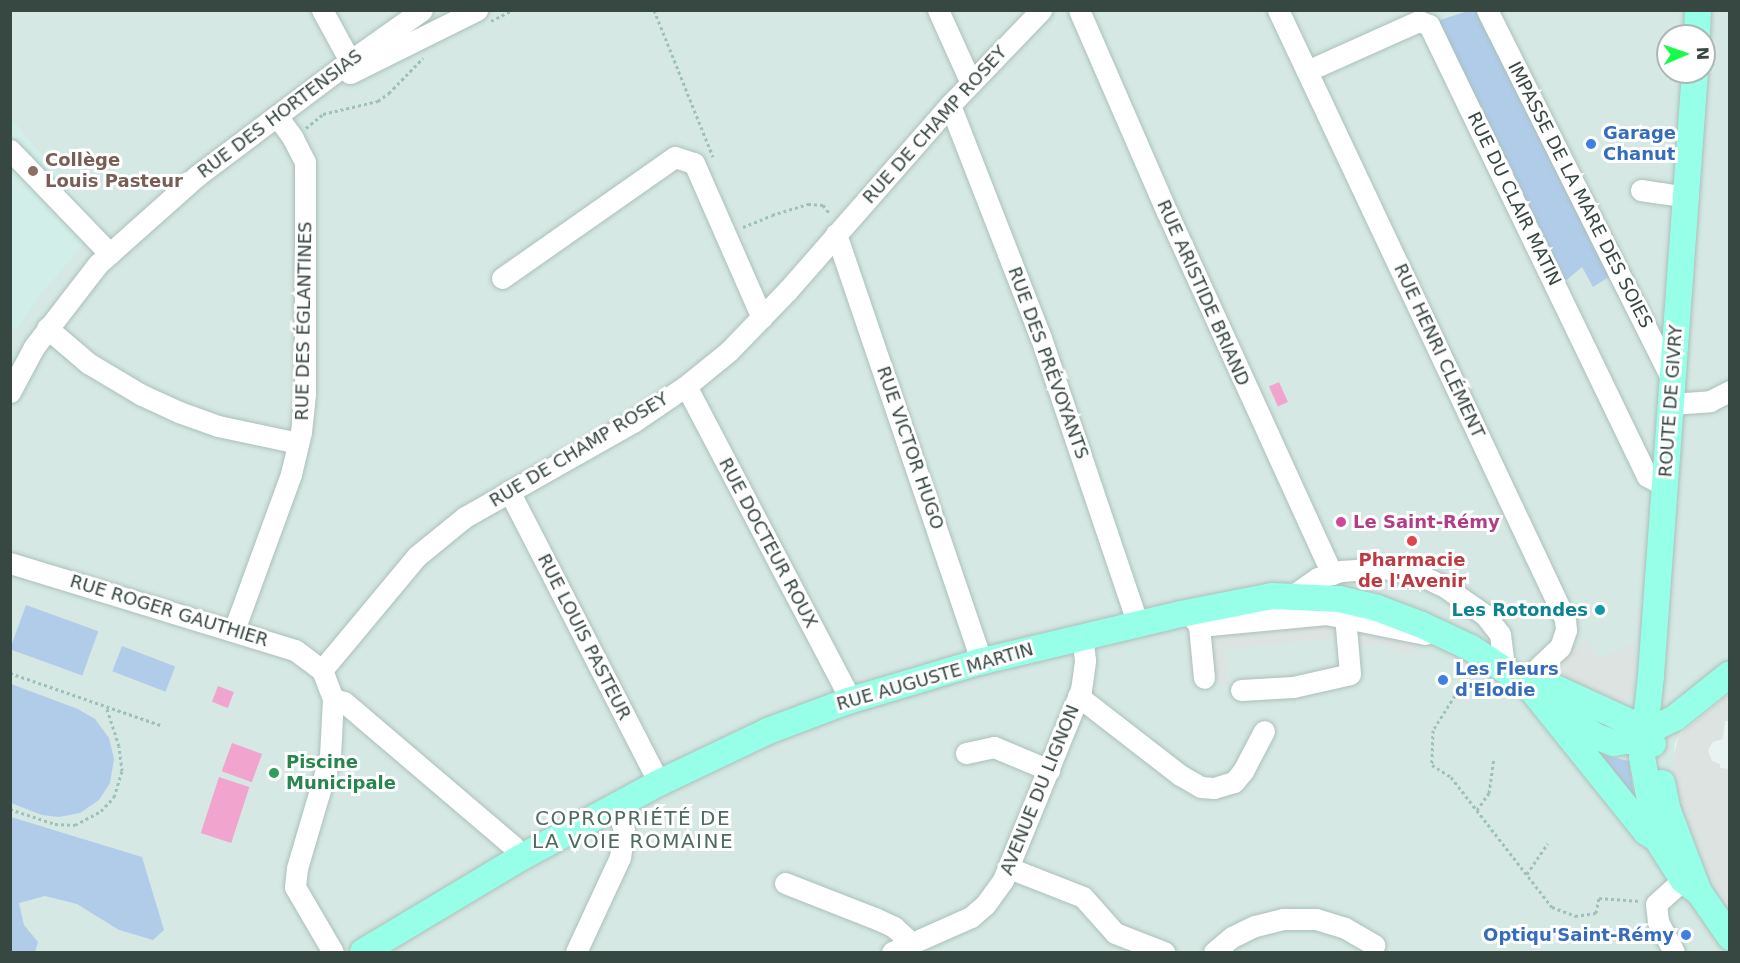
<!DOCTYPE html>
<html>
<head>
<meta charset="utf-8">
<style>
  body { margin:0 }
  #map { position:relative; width:1740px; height:963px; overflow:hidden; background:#e8f4f2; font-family:"DejaVu Sans",sans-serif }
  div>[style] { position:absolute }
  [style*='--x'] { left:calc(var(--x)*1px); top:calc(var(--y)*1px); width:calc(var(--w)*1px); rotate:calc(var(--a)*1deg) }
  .residential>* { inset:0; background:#d6e8e4 }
  .education>* { inset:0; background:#d2eee8 }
  .green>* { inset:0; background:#b1cce9; transform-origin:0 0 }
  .parking>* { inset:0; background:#dde3e1 }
  .water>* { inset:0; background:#f1a4cd; transform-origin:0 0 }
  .path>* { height:3px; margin-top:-1.5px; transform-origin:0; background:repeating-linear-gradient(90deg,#9cc2b7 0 3px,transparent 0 6px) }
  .roads { filter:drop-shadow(0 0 2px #abc0ba) drop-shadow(0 0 2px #abc0ba) }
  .minor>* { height:21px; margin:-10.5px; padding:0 10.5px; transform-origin:10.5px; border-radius:10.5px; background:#fff }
  .major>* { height:26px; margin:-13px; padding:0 13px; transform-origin:13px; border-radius:13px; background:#97ffe8 }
  .dots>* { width:16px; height:16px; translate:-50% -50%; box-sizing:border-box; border:3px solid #fff; border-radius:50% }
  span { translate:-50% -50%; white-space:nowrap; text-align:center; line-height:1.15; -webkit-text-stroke:6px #fff; paint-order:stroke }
  .street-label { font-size:18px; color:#374842 }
  .shop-label { font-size:18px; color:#366cbe; font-weight:700 }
  .left { translate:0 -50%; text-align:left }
  .right { translate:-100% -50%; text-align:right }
  .education-label { font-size:18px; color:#785e54; font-weight:700 }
  .hotel-label { font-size:18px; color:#b23c85; font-weight:700 }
  .health-label { font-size:18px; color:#be3a42; font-weight:700 }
  .culture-label { font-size:18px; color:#0d838f; font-weight:700 }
  .leisure-label { font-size:18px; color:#27864d; font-weight:700 }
  .neighbourhood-label { font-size:20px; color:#4e6b61; letter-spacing:1.5px }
  .frame { position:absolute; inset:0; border:12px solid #374842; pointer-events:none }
  .north { position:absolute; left:1656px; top:24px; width:60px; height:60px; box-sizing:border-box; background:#fff; border:2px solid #afb6b3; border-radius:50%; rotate:88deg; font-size:16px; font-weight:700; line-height:24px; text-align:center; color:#374842 }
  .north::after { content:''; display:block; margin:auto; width:21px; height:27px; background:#17fc49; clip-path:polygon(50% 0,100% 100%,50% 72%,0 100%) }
</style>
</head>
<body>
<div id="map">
  <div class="residential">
    <i style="clip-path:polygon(evenodd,10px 11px,1729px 11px,1729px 664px,1695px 699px,1675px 744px,1674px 755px,1674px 773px,1716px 887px,1729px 905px,1729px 952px,11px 952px,10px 11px,1668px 36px,1704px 36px,1704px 72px,1668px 72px,1668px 36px)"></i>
  </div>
  <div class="education">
    <i style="clip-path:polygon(10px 117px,100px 225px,41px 294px,17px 329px,11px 329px)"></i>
  </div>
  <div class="green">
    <i style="clip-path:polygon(1468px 11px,1480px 11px,1612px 275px,1593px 287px,1582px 267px,1563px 283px,1437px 21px)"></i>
    <i style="left:26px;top:605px;width:77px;height:47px;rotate:20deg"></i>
    <i style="left:122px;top:646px;width:57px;height:27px;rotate:21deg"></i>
    <i style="clip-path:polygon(11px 684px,78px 709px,95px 719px,109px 738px,114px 759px,110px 783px,99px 800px,80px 813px,59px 817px,42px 815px,11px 803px)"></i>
    <i style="clip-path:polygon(1594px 753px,1629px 761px,1636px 812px)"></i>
    <i style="clip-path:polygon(11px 817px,142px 857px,164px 930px,153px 940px,119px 930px,77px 904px,45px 896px,19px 903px,24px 925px,38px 942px,35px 952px,11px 951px)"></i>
  </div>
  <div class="parking">
    <i style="clip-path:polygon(1332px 606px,1342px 637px,1224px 650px,1228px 684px,1191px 676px,1189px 636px,1210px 612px)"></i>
    <i style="clip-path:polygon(1380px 622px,1421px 637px,1412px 655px,1377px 643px,1356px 647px,1350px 631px)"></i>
    <i style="clip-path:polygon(1587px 638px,1597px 660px,1636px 642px,1633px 694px,1622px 702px,1610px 707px,1570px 689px,1560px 673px,1559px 664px,1565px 655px)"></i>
    <i style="clip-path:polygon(1729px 694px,1729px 721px,1725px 721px,1723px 739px,1713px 742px,1708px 750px,1712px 761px,1720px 764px,1720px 768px,1729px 769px,1729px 905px,1716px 887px,1682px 807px,1674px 773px,1674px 755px,1679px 735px)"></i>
  </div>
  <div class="water">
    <i style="left:1279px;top:382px;width:22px;height:11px;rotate:66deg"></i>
    <i style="left:218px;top:686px;width:17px;height:17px;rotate:21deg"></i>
    <i style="left:232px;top:743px;width:32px;height:30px;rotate:20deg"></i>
    <i style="left:219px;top:777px;width:32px;height:59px;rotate:18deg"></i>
  </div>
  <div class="path">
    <i style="--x:654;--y:10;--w:158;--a:68.1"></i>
    <i style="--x:491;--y:21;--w:25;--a:-27"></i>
    <i style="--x:306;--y:128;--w:22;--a:-39"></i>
    <i style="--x:323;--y:114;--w:57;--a:-13.3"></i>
    <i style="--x:378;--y:101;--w:14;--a:-36"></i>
    <i style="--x:389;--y:93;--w:49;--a:-45.8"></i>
    <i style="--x:743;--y:227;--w:31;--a:-22"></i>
    <i style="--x:772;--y:215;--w:38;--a:-17"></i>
    <i style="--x:808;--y:204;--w:15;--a:4"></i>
    <i style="--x:823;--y:205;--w:11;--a:52"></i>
    <i style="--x:1471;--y:670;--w:71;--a:122.3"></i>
    <i style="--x:1433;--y:730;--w:35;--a:92"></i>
    <i style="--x:1432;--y:765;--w:22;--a:32"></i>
    <i style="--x:1451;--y:777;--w:165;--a:52.2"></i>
    <i style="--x:1552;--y:907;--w:25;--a:21"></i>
    <i style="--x:1575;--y:916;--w:21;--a:-8"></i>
    <i style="--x:1596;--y:913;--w:15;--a:-79"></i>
    <i style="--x:1599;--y:898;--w:41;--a:4.2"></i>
    <i style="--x:10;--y:673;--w:159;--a:19.1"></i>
    <i style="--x:10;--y:809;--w:47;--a:18.4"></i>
    <i style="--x:55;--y:824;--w:20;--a:3"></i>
    <i style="--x:75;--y:825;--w:30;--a:-28"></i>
    <i style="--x:101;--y:811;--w:19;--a:-47"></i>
    <i style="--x:114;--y:797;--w:27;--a:-73"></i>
    <i style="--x:122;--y:771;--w:25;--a:-97"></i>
    <i style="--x:119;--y:746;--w:42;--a:-108"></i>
    <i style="--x:1477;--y:810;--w:21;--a:-55"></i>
    <i style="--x:1489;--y:793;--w:36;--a:-82"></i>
    <i style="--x:1527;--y:874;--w:37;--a:-56"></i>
  </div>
  <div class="roads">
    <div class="minor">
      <i style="--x:322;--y:10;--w:58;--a:61.2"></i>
      <i style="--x:938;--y:10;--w:80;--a:65.7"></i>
      <i style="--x:1079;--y:10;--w:220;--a:66.5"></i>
      <i style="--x:1167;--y:212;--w:398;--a:65.5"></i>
      <i style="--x:1278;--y:10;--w:673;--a:64.77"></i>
      <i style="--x:1565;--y:619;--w:11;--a:85"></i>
      <i style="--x:1566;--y:630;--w:18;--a:109"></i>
      <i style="--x:1560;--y:647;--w:51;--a:136.6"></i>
      <i style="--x:1487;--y:10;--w:414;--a:63.4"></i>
      <i style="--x:1307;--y:71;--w:123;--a:-24.1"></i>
      <i style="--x:1419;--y:21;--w:11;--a:22"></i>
      <i style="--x:1429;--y:25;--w:501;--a:64.2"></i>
      <i style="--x:1647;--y:476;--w:21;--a:29"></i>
      <i style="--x:350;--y:73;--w:142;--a:-26.4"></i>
      <i style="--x:950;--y:105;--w:250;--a:68.7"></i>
      <i style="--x:1041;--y:338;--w:303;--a:71.3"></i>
      <i style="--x:10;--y:150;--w:144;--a:46.1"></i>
      <i style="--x:1641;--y:190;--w:47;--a:8.7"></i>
      <i style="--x:836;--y:234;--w:437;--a:71.2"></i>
      <i style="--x:977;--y:648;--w:14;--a:82"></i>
      <i style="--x:502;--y:278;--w:211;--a:-35"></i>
      <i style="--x:675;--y:157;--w:20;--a:18"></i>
      <i style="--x:694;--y:163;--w:169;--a:66.3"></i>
      <i style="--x:47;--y:328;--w:54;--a:40.5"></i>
      <i style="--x:88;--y:363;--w:63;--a:30.7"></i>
      <i style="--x:142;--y:395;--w:41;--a:24.7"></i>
      <i style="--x:179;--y:412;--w:41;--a:19.7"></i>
      <i style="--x:218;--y:426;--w:82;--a:12"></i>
      <i style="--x:686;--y:386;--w:342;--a:62.3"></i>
      <i style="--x:845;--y:689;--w:12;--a:76"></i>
      <i style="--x:10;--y:392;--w:51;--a:-61.9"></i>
      <i style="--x:34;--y:347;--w:105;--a:-52.4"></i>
      <i style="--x:98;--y:264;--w:134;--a:-41.7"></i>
      <i style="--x:198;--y:175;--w:190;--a:-36.9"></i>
      <i style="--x:350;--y:61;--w:88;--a:-35.3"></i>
      <i style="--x:1671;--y:404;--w:39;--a:-4"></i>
      <i style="--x:1710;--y:401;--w:22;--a:-27"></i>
      <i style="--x:509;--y:491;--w:328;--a:62.8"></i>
      <i style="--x:10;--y:563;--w:298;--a:17"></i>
      <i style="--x:295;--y:650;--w:34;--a:37"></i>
      <i style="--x:322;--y:670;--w:31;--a:69"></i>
      <i style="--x:333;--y:699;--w:57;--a:93"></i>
      <i style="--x:330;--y:756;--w:117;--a:106.4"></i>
      <i style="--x:297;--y:868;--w:19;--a:96"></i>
      <i style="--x:295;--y:887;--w:75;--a:59.7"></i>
      <i style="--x:1292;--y:596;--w:32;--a:-35"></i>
      <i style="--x:1318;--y:578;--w:24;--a:-17"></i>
      <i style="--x:1341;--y:571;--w:43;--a:-4"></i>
      <i style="--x:1384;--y:568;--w:41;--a:12.7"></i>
      <i style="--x:1424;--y:577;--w:23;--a:25"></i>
      <i style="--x:1445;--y:587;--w:49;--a:35"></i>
      <i style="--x:1485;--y:615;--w:24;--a:52"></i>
      <i style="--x:1500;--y:634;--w:35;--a:83"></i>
      <i style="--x:1189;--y:612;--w:17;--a:54"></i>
      <i style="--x:1199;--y:626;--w:128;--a:-5.4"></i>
      <i style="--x:1326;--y:614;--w:101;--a:11.4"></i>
      <i style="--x:1199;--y:626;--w:52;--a:84.5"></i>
      <i style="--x:234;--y:630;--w:166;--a:-69.9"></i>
      <i style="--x:291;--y:474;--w:43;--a:-76.6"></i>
      <i style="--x:301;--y:432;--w:39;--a:-84"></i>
      <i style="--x:305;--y:393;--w:231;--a:-90"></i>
      <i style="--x:305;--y:162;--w:27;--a:-117"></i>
      <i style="--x:293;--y:138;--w:26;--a:-126"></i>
      <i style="--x:322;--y:670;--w:148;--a:-50.2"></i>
      <i style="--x:417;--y:556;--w:62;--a:-39.1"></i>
      <i style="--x:465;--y:517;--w:193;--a:-29.5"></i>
      <i style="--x:633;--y:422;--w:64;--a:-34.2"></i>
      <i style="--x:686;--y:386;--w:55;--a:-39.1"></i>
      <i style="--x:729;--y:351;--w:85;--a:-46"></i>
      <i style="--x:788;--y:290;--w:246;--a:-48.8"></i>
      <i style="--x:950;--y:105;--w:132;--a:-46.2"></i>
      <i style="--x:1241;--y:690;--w:52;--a:-3.3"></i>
      <i style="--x:1293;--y:687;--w:58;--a:-12.8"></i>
      <i style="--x:1350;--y:674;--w:58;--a:-94.9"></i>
      <i style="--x:1078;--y:696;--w:129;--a:37.8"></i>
      <i style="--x:1180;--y:775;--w:24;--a:30"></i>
      <i style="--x:1201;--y:787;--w:13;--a:4"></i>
      <i style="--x:1214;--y:788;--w:21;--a:-17"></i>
      <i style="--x:1234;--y:782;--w:14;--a:-51"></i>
      <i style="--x:1243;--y:771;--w:45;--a:-62.3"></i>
      <i style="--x:333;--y:699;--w:11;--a:15"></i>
      <i style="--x:344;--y:702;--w:222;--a:40.4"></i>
      <i style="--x:513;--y:846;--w:14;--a:51"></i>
      <i style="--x:966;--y:753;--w:29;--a:-12"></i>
      <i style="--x:994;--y:747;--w:60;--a:22.7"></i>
      <i style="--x:1009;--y:868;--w:79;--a:21.4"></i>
      <i style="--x:1083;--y:897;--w:48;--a:48.4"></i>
      <i style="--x:1115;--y:933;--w:53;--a:21.2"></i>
      <i style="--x:785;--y:883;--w:99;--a:21.4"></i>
      <i style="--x:877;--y:919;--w:19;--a:25"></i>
      <i style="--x:894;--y:927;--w:25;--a:43"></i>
      <i style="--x:576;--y:952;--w:105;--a:-65.1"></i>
      <i style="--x:620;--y:857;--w:26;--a:-81"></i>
      <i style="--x:624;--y:831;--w:25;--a:-106"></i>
      <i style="--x:892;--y:952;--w:86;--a:-23.9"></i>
      <i style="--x:971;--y:917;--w:18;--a:-41"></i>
      <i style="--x:985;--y:905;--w:31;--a:-54"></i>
      <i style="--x:1003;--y:880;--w:205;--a:-67.7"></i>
      <i style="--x:1081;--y:690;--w:30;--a:-82"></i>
      <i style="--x:1085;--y:660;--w:23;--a:-97"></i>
      <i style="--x:1214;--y:952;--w:23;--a:-40"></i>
      <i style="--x:1232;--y:937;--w:25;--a:-26"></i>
      <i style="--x:1255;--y:926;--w:29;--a:-14"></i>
      <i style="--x:1283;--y:919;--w:33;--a:0"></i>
      <i style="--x:1316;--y:919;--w:30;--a:17"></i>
      <i style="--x:1345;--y:928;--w:34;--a:30"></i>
      <i style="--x:1674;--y:952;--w:34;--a:-118"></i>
      <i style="--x:1658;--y:922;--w:18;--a:-96"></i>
      <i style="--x:1656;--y:904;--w:36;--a:-42"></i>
    </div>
    <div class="major">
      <i style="--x:1697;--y:36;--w:26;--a:-88"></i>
      <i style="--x:1695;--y:72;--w:606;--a:94.17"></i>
      <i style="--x:1651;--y:676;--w:81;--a:96.3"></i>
      <i style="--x:1642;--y:757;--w:83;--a:79.6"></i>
      <i style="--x:1657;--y:839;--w:49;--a:57.6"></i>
      <i style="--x:1683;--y:880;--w:20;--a:37"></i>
      <i style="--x:1528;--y:685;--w:30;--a:8"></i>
      <i style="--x:1558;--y:689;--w:98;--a:24.7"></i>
      <i style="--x:1647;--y:730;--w:15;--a:67"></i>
      <i style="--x:1558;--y:711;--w:47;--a:33.7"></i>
      <i style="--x:1597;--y:737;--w:18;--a:19"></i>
      <i style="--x:1614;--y:743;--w:13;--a:-9"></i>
      <i style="--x:1627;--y:741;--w:53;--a:-25.6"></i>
      <i style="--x:1675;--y:718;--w:70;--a:-38.7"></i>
      <i style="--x:1662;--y:783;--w:29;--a:78"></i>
      <i style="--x:1668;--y:811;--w:87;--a:69.1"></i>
      <i style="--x:1699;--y:892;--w:55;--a:55.4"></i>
      <i style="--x:363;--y:952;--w:185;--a:-30.9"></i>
      <i style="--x:522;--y:857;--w:156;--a:-28.4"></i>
      <i style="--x:659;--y:783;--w:121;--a:-25.5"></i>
      <i style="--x:768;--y:731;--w:85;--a:-20.6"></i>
      <i style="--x:848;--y:701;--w:137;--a:-16.6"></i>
      <i style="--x:979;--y:662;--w:208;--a:-13.4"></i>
      <i style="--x:1181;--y:614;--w:93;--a:-11.2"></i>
      <i style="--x:1272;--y:596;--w:67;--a:2.6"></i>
      <i style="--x:1339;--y:599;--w:39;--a:13"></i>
      <i style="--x:1377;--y:608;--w:48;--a:20.7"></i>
      <i style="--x:1422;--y:625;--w:54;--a:25.1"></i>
      <i style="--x:1471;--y:648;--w:68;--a:33"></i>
      <i style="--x:1528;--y:685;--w:189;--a:51.2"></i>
      <i style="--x:1646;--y:832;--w:13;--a:32"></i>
    </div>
  </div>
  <div class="dots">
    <i style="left:1591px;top:144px;background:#3f7fe0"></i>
    <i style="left:33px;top:171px;background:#8d6e63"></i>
    <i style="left:1341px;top:522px;background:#d1479c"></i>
    <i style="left:1412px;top:541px;background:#e0444e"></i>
    <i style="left:1600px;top:610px;background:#0f9aa8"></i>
    <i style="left:1443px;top:680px;background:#3f7fe0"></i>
    <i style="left:274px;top:773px;background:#2e9e5b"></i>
    <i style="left:1686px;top:935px;background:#3f7fe0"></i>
  </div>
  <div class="street-label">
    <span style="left:280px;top:114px;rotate:-37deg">RUE DES HORTENSIAS</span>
    <span style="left:935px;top:125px;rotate:-48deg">RUE DE CHAMP ROSEY</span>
    <span style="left:1580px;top:195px;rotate:63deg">IMPASSE DE LA MARE DES SOIES</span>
    <span style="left:1514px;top:199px;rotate:64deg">RUE DU CLAIR MATIN</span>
    <span style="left:1203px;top:293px;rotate:66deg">RUE ARISTIDE BRIAND</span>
    <span style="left:304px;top:321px;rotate:-89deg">RUE DES ÉGLANTINES</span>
    <span style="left:1439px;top:351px;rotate:65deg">RUE HENRI CLÉMENT</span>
    <span style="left:1048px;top:363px;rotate:70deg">RUE DES PRÉVOYANTS</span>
    <span style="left:1671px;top:401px;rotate:-86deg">ROUTE DE GIVRY</span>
    <span style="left:910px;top:448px;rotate:71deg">RUE VICTOR HUGO</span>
    <span style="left:579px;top:450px;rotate:-31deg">RUE DE CHAMP ROSEY</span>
    <span style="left:768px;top:543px;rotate:62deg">RUE DOCTEUR ROUX</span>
    <span style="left:169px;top:611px;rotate:17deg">RUE ROGER GAUTHIER</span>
    <span style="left:584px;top:637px;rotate:63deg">RUE LOUIS PASTEUR</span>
    <span style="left:935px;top:677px;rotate:-16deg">RUE AUGUSTE MARTIN</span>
    <span style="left:1040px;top:790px;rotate:-68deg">AVENUE DU LIGNON</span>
  </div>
  <div class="shop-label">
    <span class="left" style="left:1603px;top:144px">Garage<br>Chanut</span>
    <span class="left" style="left:1455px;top:680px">Les Fleurs<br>d'Elodie</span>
    <span class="right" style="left:1674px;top:935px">Optiqu'Saint-Rémy</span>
  </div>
  <div class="education-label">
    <span class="left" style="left:45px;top:171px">Collège<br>Louis Pasteur</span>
  </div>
  <div class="hotel-label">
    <span class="left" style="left:1353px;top:522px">Le Saint-Rémy</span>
  </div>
  <div class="health-label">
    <span style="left:1412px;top:571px">Pharmacie<br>de l'Avenir</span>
  </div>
  <div class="culture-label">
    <span class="right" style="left:1588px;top:610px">Les Rotondes</span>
  </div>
  <div class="leisure-label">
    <span class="left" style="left:286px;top:773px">Piscine<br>Municipale</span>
  </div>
  <div class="neighbourhood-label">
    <span style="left:633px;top:830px">COPROPRIÉTÉ DE<br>LA VOIE ROMAINE</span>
  </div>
  <div class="frame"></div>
  <div class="north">N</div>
</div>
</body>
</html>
